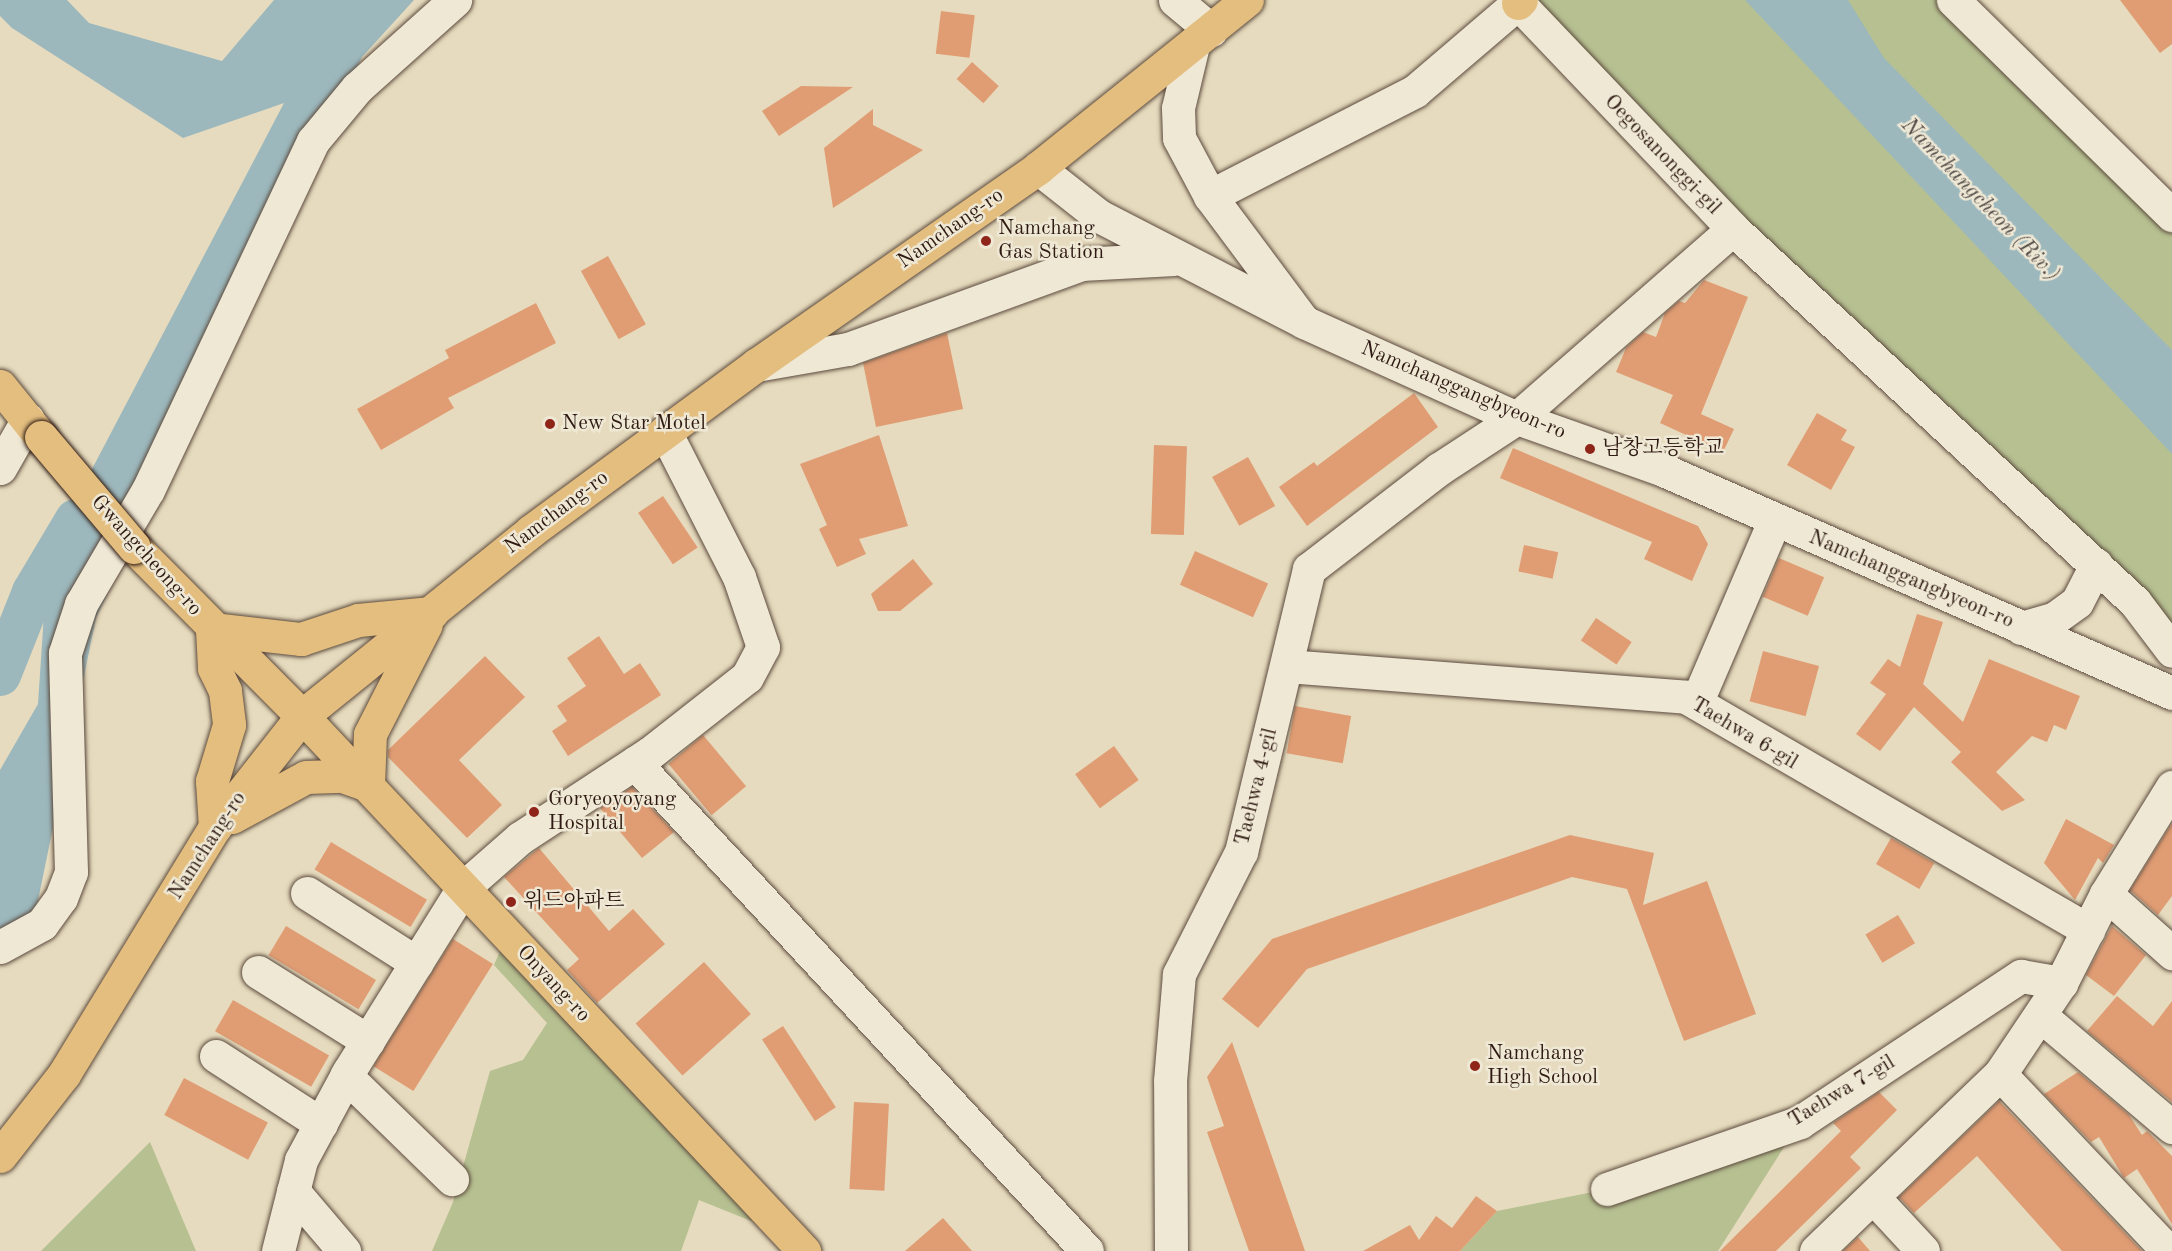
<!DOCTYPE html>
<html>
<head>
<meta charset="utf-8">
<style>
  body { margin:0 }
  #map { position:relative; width:2172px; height:1251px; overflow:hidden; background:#e6dbbe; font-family:"Old Standard TT","Noto Serif KR",serif }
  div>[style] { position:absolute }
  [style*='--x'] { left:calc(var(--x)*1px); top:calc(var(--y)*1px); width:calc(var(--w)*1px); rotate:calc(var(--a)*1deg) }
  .green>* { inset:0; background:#b6c091 }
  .water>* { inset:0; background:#9cb8bd }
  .river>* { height:42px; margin:-21px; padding:0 21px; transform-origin:21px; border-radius:21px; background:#9cb8bd }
  .building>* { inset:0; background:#e09d74; transform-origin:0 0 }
  .roads { filter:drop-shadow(0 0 2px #5c4a3d) drop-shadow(0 0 2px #5c4a3d) }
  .minor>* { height:33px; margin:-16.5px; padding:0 16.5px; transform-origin:16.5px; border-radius:16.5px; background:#efe8d5 }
  .major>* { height:33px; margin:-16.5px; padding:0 16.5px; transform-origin:16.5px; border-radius:16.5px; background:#e3be7f }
  .bridges { filter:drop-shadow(0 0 2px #2e1a12) drop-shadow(0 0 2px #2e1a12) }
  .major-bridge>* { height:33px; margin:-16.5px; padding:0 16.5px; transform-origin:16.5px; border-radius:16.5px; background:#e3be7f }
  .dots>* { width:16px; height:16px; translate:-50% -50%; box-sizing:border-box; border:3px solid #efe8d5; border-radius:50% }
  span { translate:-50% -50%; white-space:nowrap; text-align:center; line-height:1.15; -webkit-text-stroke:5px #efe8d5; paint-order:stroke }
  .street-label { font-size:21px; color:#2e1a12 }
  .poi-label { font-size:21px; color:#2e1a12 }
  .left { translate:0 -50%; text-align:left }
  .water-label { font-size:22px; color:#4f4945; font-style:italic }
</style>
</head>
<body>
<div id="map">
  <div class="green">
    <i style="clip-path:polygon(1515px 0,1953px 0,2172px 218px,2172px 651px)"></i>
    <i style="clip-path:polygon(507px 935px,770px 1214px,751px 1221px,699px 1200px,681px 1251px,432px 1251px,453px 1202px,490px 1071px,523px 1060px,547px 1023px,494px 965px)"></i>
    <i style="clip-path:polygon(1800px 1122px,1718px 1251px,1460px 1251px,1497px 1211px,1608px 1189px)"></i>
    <i style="clip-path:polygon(150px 1142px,196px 1251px,41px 1251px)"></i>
  </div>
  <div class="water">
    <i style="clip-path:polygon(0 0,67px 0,89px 23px,222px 61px,274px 0,414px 0,362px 57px,96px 618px,34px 920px,0 937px,0 770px,38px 704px,48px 553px,284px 103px,183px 138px,12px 28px,0 16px)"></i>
    <i style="clip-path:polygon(1745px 0,1848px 0,1884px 58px,2172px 350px,2172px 454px)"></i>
  </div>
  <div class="river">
    <i style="--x:0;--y:675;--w:89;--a:-68.3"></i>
    <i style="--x:33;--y:592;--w:84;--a:-59.2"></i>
  </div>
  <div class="building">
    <i style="clip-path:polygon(2120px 0,2172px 0,2172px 44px,2160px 53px)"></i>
    <i style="left:941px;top:11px;width:34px;height:43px;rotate:7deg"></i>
    <i style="left:972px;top:62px;width:36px;height:23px;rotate:42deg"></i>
    <i style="clip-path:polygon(801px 86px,853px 87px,779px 136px,762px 111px)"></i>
    <i style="clip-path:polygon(873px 109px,873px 125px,923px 150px,833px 208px,824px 148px)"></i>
    <i style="left:608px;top:256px;width:78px;height:31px;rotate:61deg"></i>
    <i style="clip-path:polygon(1704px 280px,1748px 297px,1701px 414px,1734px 429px,1723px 452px,1660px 423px,1673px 395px,1616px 372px,1626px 348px,1643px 332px,1656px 337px,1665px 313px,1679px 301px,1685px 303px)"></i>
    <i style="clip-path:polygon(536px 303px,556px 343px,448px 398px,454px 408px,381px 450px,357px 409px,449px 358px,445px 350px)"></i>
    <i style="clip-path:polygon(947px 333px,963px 409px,876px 427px,863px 363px)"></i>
    <i style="clip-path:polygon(1414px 393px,1438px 427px,1307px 526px,1279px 487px,1314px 462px,1317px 466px)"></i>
    <i style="clip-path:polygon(1817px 413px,1847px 430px,1841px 440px,1855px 447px,1831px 490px,1787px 465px)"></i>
    <i style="clip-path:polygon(879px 435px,908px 526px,859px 539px,866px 554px,837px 567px,819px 529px,827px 525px,800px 464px)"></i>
    <i style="left:1154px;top:445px;width:33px;height:89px;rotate:2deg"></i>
    <i style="clip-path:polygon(1513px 448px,1698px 526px,1708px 544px,1692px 581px,1644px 559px,1652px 542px,1500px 478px)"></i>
    <i style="left:1248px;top:457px;width:56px;height:41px;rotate:61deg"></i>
    <i style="left:663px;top:496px;width:62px;height:30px;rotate:56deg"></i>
    <i style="left:1524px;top:545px;width:35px;height:27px;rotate:12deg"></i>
    <i style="left:1195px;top:551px;width:80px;height:37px;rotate:24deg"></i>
    <i style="left:1779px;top:558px;width:49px;height:42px;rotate:23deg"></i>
    <i style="clip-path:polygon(913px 559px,933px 584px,900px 611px,878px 611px,871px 594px)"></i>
    <i style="clip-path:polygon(1917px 614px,1943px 622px,1923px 684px,1963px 722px,1989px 659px,2080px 696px,2066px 730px,2054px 725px,2047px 742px,2032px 736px,1996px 772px,2025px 800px,2002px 811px,1951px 762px,1961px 752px,1914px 707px,1880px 751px,1856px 734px,1886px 694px,1870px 683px,1888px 659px,1900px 667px)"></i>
    <i style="left:1596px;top:618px;width:43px;height:27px;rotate:34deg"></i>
    <i style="clip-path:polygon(599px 636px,624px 674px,640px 663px,661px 695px,568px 756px,552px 731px,567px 721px,557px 706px,586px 686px,567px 658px)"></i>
    <i style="left:1763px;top:651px;width:58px;height:52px;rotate:15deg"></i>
    <i style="clip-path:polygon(485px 656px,525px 697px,459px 760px,502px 805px,467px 838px,388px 757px,388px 750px)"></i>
    <i style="left:1295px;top:706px;width:57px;height:48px;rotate:10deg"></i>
    <i style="left:703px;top:735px;width:67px;height:45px;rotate:50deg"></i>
    <i style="left:1114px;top:746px;width:42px;height:48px;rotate:54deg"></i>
    <i style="clip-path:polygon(632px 787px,674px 832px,642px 858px,600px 808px)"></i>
    <i style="clip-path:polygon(2066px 819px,2114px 845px,2103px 863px,2098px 858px,2075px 900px,2044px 863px)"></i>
    <i style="clip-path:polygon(2172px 823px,2172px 896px,2158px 915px,2130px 890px)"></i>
    <i style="clip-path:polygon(1570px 835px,1654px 853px,1643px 905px,1707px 881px,1756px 1014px,1684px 1041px,1627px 889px,1572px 877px,1307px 969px,1258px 1028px,1222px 999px,1272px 939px)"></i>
    <i style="left:1891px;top:838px;width:50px;height:30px;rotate:30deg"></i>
    <i style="left:331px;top:842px;width:112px;height:32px;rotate:31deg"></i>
    <i style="clip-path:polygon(539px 848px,609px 931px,633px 909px,665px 944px,597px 1003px,567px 970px,579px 959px,504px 877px)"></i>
    <i style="left:1898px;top:915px;width:33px;height:38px;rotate:59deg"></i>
    <i style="left:286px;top:926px;width:105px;height:34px;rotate:31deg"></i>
    <i style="clip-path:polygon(2112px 926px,2146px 955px,2114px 996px,2086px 975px)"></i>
    <i style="left:453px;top:939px;width:47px;height:150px;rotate:32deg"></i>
    <i style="left:704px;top:962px;width:70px;height:92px;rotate:48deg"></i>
    <i style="clip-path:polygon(2117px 996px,2153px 1026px,2172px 1001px,2172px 1102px,2087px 1031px)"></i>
    <i style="left:233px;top:1000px;width:111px;height:36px;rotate:30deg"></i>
    <i style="left:783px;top:1026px;width:97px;height:25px;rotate:57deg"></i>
    <i style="clip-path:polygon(1232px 1042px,1305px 1251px,1249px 1251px,1207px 1132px,1224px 1126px,1207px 1077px)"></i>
    <i style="clip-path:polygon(2078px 1072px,2129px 1115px,2142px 1135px,2147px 1131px,2172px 1156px,2172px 1224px,2137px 1169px,2124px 1178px,2099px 1137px,2091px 1142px,2044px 1094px)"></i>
    <i style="left:184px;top:1078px;width:95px;height:42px;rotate:28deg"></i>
    <i style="clip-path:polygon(1879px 1092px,1897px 1110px,1850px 1157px,1861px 1168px,1776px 1251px,1720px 1251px,1841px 1131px,1833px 1123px)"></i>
    <i style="clip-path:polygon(1999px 1101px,2142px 1251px,2062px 1251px,1977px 1156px,1914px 1213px,1899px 1197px)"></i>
    <i style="left:854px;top:1102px;width:35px;height:87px;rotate:3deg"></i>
    <i style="clip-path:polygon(1476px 1196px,1497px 1211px,1460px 1251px,1363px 1251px,1410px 1225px,1419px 1240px,1436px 1216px,1452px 1228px)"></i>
    <i style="clip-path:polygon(943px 1218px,972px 1251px,905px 1251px)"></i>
    <i style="clip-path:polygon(1858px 1237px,1870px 1251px,1843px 1251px)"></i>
  </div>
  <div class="roads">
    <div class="minor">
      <i style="--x:1175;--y:0;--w:47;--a:39.8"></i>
      <i style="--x:1953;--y:0;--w:307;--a:44.5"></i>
      <i style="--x:1193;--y:45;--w:65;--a:103.4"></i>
      <i style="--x:1178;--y:108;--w:30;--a:88"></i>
      <i style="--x:1179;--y:138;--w:66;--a:61.9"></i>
      <i style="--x:1210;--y:196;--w:152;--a:53.3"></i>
      <i style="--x:1038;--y:168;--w:78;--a:38.2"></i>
      <i style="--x:1099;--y:216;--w:231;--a:27.3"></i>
      <i style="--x:1304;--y:322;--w:234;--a:24.3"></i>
      <i style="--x:1517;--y:418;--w:153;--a:19.5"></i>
      <i style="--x:1661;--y:469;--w:558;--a:23.67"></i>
      <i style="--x:1210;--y:196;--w:230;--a:-27.1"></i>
      <i style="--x:1415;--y:91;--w:135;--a:-40.5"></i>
      <i style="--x:1518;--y:3;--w:312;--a:46.4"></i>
      <i style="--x:1733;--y:229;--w:548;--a:42.86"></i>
      <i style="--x:2135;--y:602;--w:61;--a:52.9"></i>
      <i style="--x:756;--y:365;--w:93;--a:-9.9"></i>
      <i style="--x:848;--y:349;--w:248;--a:-20"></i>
      <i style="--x:1081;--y:264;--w:93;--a:-3.1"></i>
      <i style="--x:0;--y:468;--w:56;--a:-60.3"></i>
      <i style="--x:2021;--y:628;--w:35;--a:-16"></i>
      <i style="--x:2055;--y:618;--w:27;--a:-36"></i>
      <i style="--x:2077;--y:602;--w:42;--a:-62.8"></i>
      <i style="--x:1287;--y:666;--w:400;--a:4.4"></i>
      <i style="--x:1686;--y:697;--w:465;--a:30.1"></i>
      <i style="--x:1697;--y:701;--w:196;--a:-66.8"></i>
      <i style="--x:635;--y:763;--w:665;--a:47.19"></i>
      <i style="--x:307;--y:893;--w:130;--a:32.5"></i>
      <i style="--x:2106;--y:894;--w:89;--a:41.8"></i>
      <i style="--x:0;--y:947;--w:48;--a:-28.7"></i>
      <i style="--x:42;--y:924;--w:32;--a:-54"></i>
      <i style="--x:61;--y:898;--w:28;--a:-69"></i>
      <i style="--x:71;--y:872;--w:219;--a:-91.6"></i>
      <i style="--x:65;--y:653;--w:52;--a:-71.9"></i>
      <i style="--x:81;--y:604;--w:132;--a:-59.6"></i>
      <i style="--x:148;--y:490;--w:386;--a:-64.7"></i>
      <i style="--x:313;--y:141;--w:69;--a:-50.3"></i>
      <i style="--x:357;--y:88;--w:132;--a:-41.9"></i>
      <i style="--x:258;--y:972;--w:130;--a:32.1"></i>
      <i style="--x:2041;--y:1016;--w:172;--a:40.3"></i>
      <i style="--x:216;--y:1056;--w:125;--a:32.9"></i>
      <i style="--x:2000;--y:1074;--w:244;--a:46.5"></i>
      <i style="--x:346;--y:1076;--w:148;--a:44.2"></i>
      <i style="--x:1607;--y:1189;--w:204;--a:-19.1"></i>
      <i style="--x:1800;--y:1122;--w:265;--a:-33.5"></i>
      <i style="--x:2021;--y:976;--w:41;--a:9.9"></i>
      <i style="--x:293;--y:1191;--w:79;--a:49.6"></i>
      <i style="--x:1874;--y:1198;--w:72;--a:47.2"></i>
      <i style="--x:278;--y:1251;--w:94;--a:-75.8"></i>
      <i style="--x:301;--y:1160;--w:101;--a:-61.7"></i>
      <i style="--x:349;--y:1071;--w:216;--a:-58.1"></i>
      <i style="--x:463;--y:888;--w:76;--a:-41.3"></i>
      <i style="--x:520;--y:838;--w:155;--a:-33.2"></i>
      <i style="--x:650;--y:753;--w:123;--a:-38.1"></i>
      <i style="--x:747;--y:677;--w:34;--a:-62"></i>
      <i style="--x:763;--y:647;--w:74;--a:-108.9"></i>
      <i style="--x:739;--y:577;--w:163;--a:-117"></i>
      <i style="--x:1171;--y:1251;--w:170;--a:-90.3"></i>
      <i style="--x:1170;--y:1081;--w:107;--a:-85.2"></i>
      <i style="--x:1179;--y:974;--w:137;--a:-63.1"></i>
      <i style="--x:1241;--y:852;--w:291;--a:-76.5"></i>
      <i style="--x:1309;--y:569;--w:164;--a:-37.6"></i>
      <i style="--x:1439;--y:469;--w:93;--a:-33.2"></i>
      <i style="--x:1517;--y:418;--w:287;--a:-41.2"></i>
      <i style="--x:1816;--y:1251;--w:255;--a:-43.9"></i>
      <i style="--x:2000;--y:1074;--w:110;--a:-56.2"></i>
      <i style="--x:2061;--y:983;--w:100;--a:-63.2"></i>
      <i style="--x:2106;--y:894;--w:126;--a:-58.3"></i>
    </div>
    <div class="major">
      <i style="--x:1518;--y:3;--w:4;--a:-45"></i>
      <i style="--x:0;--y:386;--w:65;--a:51.2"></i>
      <i style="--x:134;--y:547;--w:238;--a:45.2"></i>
      <i style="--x:302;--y:716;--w:734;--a:46.82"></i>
      <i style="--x:212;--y:629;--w:90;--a:6.4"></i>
      <i style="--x:301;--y:639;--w:60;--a:-18.4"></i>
      <i style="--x:358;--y:620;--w:74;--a:-5.4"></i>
      <i style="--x:212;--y:629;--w:39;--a:87"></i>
      <i style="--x:214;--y:668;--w:25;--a:64"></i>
      <i style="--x:225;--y:691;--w:34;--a:83"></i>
      <i style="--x:229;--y:725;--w:59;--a:106.9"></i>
      <i style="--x:212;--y:781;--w:46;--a:86.3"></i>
      <i style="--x:368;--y:785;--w:51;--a:-87.8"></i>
      <i style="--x:370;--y:734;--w:123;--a:-63"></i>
      <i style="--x:232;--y:817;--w:84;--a:-28.4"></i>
      <i style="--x:306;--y:777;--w:36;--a:-2"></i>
      <i style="--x:342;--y:776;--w:28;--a:19"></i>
      <i style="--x:0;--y:1156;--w:104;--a:-52"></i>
      <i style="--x:64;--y:1074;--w:289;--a:-58.6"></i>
      <i style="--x:215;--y:827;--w:141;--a:-51.9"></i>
      <i style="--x:302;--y:716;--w:294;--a:-38.9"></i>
      <i style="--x:531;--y:531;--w:280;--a:-36.4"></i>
      <i style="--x:756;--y:365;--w:344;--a:-34.9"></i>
      <i style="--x:1038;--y:168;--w:268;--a:-38.8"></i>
    </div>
  </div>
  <div class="bridges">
    <div class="major-bridge">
      <i style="--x:41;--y:437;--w:144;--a:49.8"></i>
    </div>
  </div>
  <div class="dots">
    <i style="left:986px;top:241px;background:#8f2418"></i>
    <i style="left:550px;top:424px;background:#8f2418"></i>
    <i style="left:1590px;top:449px;background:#8f2418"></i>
    <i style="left:534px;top:812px;background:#8f2418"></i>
    <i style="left:511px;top:902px;background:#8f2418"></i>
    <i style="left:1475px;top:1066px;background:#8f2418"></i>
  </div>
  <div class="street-label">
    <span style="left:1662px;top:155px;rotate:46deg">Oegosanonggi-gil</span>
    <span style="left:951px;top:229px;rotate:-35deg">Namchang-ro</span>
    <span style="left:1463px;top:391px;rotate:23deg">Namchanggangbyeon-ro</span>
    <span style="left:557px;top:513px;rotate:-37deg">Namchang-ro</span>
    <span style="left:146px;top:556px;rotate:48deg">Gwangcheong-ro</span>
    <span style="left:1911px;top:580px;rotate:23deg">Namchanggangbyeon-ro</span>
    <span style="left:1744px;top:734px;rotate:31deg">Taehwa 6-gil</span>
    <span style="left:1257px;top:787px;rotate:-76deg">Taehwa 4-gil</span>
    <span style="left:208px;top:846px;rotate:-57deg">Namchang-ro</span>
    <span style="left:553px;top:984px;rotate:47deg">Onyang-ro</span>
    <span style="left:1842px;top:1092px;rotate:-31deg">Taehwa 7-gil</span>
  </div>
  <div class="poi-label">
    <span class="left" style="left:998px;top:241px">Namchang<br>Gas Station</span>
    <span class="left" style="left:562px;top:424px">New Star Motel</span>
    <span class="left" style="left:1602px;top:449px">남창고등학교</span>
    <span class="left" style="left:548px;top:812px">Goryeoyoyang<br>Hospital</span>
    <span class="left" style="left:523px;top:902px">위드아파트</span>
    <span class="left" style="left:1487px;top:1066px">Namchang<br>High School</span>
  </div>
  <div class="water-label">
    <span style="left:1980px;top:200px;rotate:46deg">Namchangcheon (Riv.)</span>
  </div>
</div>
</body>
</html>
